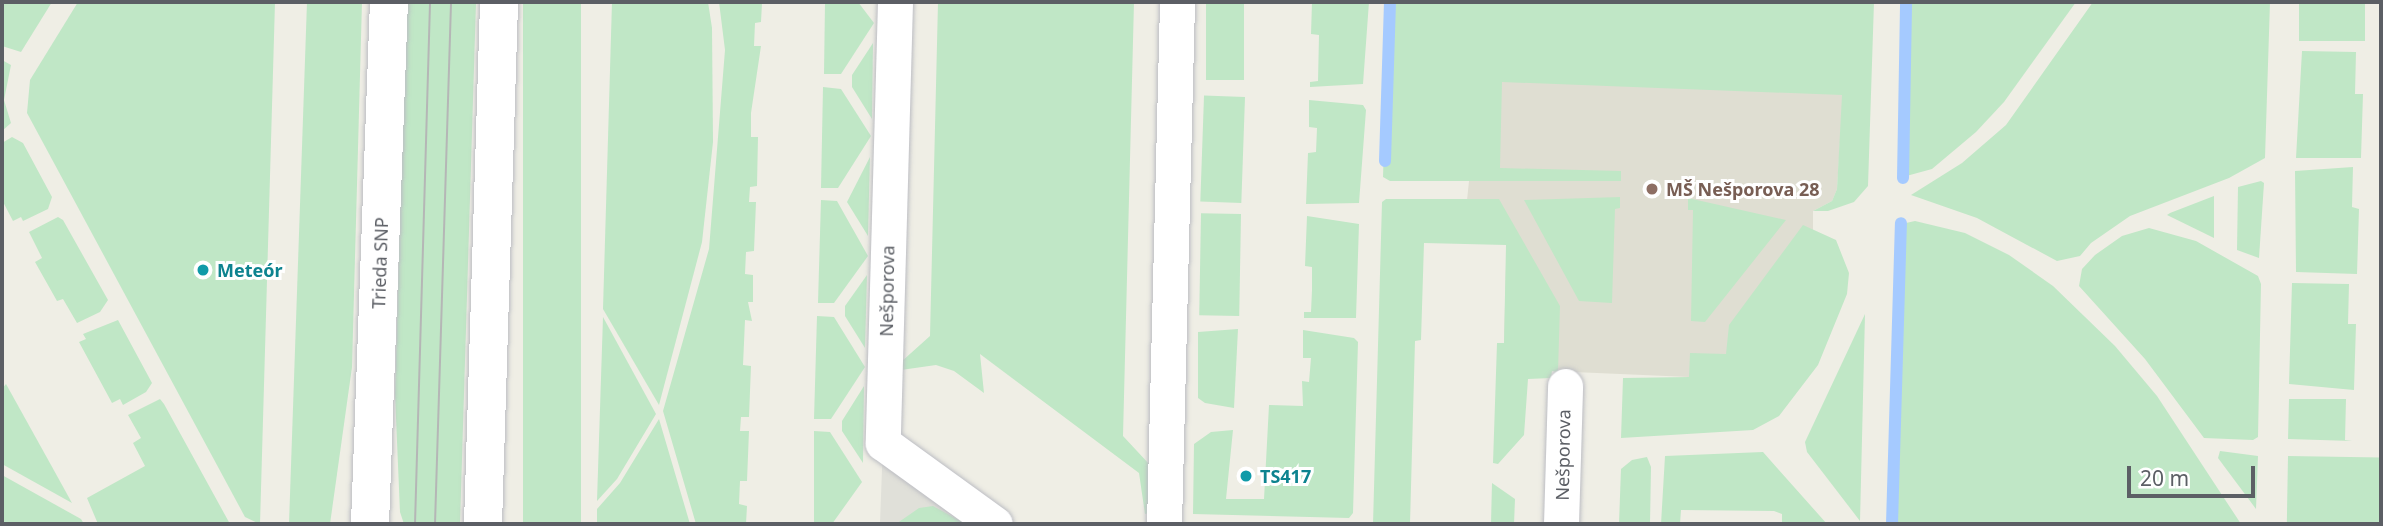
<!DOCTYPE html>
<html>
<head>
<meta charset="utf-8">
<style>
  body { margin:0 }
  #map { position:relative; width:2383px; height:526px; overflow:hidden; background:#efeee5; font-family:"Noto Sans",sans-serif }
  div>[style] { position:absolute }
  [style*='--x'] { left:calc(var(--x)*1px); top:calc(var(--y)*1px); width:calc(var(--w)*1px); rotate:calc(var(--a)*1deg) }
  .industrial>* { inset:0; background:#e0e0d9 }
  .education>* { inset:0; background:#dfded2 }
  .green>* { inset:0; background:#c0e7c6; transform-origin:0 0 }
  .stream>* { height:12px; margin:-6px; padding:0 6px; transform-origin:6px; border-radius:6px; background:#a5caff }
  .roads { filter:drop-shadow(0 0 2px #bcbdc3) drop-shadow(0 0 2px #bcbdc3) }
  .minor>* { height:35px; margin:-17.5px; padding:0 17.5px; transform-origin:17.5px; border-radius:17.5px; background:#fff }
  .tertiary>* { height:38px; margin:-19px; padding:0 19px; transform-origin:19px; border-radius:19px; background:#fff }
  .tram>* { height:2px; margin:-1px; padding:0 1px; transform-origin:1px; border-radius:1px; background:#b5b6b6 }
  .dots>* { width:19px; height:19px; translate:-50% -50%; box-sizing:border-box; border:4px solid #fff; border-radius:50% }
  span { translate:-50% -50%; white-space:nowrap; text-align:center; line-height:1.15; -webkit-text-stroke:6px #fff; paint-order:stroke }
  .education-label { font-size:18px; color:#785e54; font-weight:700 }
  .left { translate:0 -50%; text-align:left }
  .street-label { font-size:18px; color:#5c5f65 }
  .culture-label { font-size:18px; color:#0d838f; font-weight:700 }
  .frame { position:absolute; inset:0; border:4px solid #5c5f65; pointer-events:none }
  .scale { position:absolute; left:2127px; top:466px; width:128px; height:32px; box-sizing:border-box; border:4px solid #5c5f65; border-top:0; padding-left:9px; font-size:21px; line-height:24px; white-space:nowrap; color:#5c5f65; -webkit-text-stroke:5px #fff; paint-order:stroke }
</style>
</head>
<body>
<div id="map">
  <div class="industrial">
    <i style="clip-path:polygon(883px 443px,995px 524px,880px 524px)"></i>
  </div>
  <div class="education">
    <i style="clip-path:polygon(1441px 2px,1843px 95px,1837px 189px,1832px 201px,1813px 211px,1813px 235px,1780px 329px,1689px 377px,1551px 371px,1497px 343px,1504px 343px,1507px 228px,1464px 229px,1471px 162px)"></i>
  </div>
  <div class="green">
    <i style="clip-path:polygon(2px 2px,52px 2px,21px 52px,2px 46px)"></i>
    <i style="clip-path:polygon(78px 2px,275px 2px,260px 524px,245px 517px,27px 113px,30px 80px)"></i>
    <i style="clip-path:polygon(307px 2px,362px 2px,352px 367px,330px 524px,289px 524px)"></i>
    <i style="clip-path:polygon(406px 2px,476px 2px,460px 524px,404px 524px,400px 512px,395px 394px)"></i>
    <i style="left:523px;top:2px;width:58px;height:522px"></i>
    <i style="clip-path:polygon(612px 2px,708px 2px,712px 28px,713px 142px,702px 242px,659px 405px,603px 309px)"></i>
    <i style="clip-path:polygon(719px 2px,762px 3px,761px 22px,755px 23px,754px 46px,761px 46px,751px 113px,751px 137px,758px 137px,757px 186px,750px 187px,749px 202px,756px 202px,754px 251px,746px 252px,745px 274px,753px 275px,753px 302px,748px 302px,752px 321px,745px 320px,744px 343px,743px 365px,751px 366px,749px 417px,741px 417px,740px 431px,749px 431px,747px 481px,740px 481px,739px 504px,747px 506px,746px 524px,696px 524px,663px 411px,709px 249px,725px 50px)"></i>
    <i style="clip-path:polygon(858px 2px,874px 23px,841px 74px,824px 74px,825px 3px)"></i>
    <i style="clip-path:polygon(938px 2px,1134px 2px,1123px 436px,1150px 465px,1149px 513px,1145px 514px,1139px 473px,980px 354px,984px 393px,954px 371px,936px 365px,901px 370px,901px 362px,930px 336px)"></i>
    <i style="left:1206px;top:2px;width:38px;height:78px"></i>
    <i style="clip-path:polygon(1312px 2px,1369px 2px,1363px 84px,1310px 87px,1310px 82px,1318px 81px,1319px 35px,1311px 34px)"></i>
    <i style="clip-path:polygon(1388px 2px,1874px 2px,1868px 186px,1854px 202px,1828px 211px,1813px 211px,1832px 201px,1837px 189px,1842px 95px,1502px 82px,1500px 168px,1621px 171px,1621px 181px,1390px 181px,1383px 177px)"></i>
    <i style="clip-path:polygon(1903px 2px,2076px 2px,2004px 102px,1976px 132px,1932px 169px,1899px 178px)"></i>
    <i style="clip-path:polygon(2093px 2px,2270px 2px,2265px 158px,2229px 178px,2130px 216px,2091px 243px,2080px 256px,2057px 261px,1977px 218px,1911px 195px,1962px 163px,2006px 125px)"></i>
    <i style="left:2299px;top:2px;width:66px;height:39px"></i>
    <i style="clip-path:polygon(873px 43px,872px 119px,852px 87px,852px 75px)"></i>
    <i style="clip-path:polygon(2302px 51px,2356px 52px,2355px 94px,2363px 94px,2361px 158px,2296px 158px)"></i>
    <i style="clip-path:polygon(2px 60px,11px 65px,4px 100px,11px 123px,2px 131px)"></i>
    <i style="clip-path:polygon(823px 87px,841px 89px,871px 136px,838px 188px,821px 188px)"></i>
    <i style="left:1245px;top:97px;width:106px;height:41px;rotate:92deg"></i>
    <i style="clip-path:polygon(1309px 100px,1363px 105px,1366px 110px,1359px 203px,1306px 204px,1308px 153px,1316px 152px,1317px 128px,1309px 127px)"></i>
    <i style="clip-path:polygon(12px 137px,23px 143px,52px 197px,48px 209px,23px 221px,21px 217px,13px 221px,2px 200px,2px 143px)"></i>
    <i style="clip-path:polygon(870px 157px,868px 236px,847px 202px)"></i>
    <i style="clip-path:polygon(2353px 167px,2352px 207px,2359px 209px,2357px 274px,2296px 272px,2295px 171px)"></i>
    <i style="clip-path:polygon(2261px 181px,2264px 183px,2259px 258px,2237px 250px,2238px 187px)"></i>
    <i style="clip-path:polygon(2214px 196px,2214px 238px,2167px 215px,2170px 213px)"></i>
    <i style="clip-path:polygon(1620px 197px,1620px 208px,1615px 209px,1612px 303px,1579px 301px,1524px 200px)"></i>
    <i style="clip-path:polygon(1688px 198px,1786px 220px,1705px 322px,1691px 321px,1693px 210px,1688px 210px)"></i>
    <i style="clip-path:polygon(1386px 199px,1499px 199px,1560px 306px,1558px 372px,1552px 371px,1551px 378px,1528px 379px,1524px 435px,1498px 464px,1493px 463px,1497px 343px,1504px 343px,1506px 245px,1424px 243px,1421px 340px,1415px 341px,1410px 524px,1373px 524px,1382px 202px)"></i>
    <i style="clip-path:polygon(821px 200px,837px 201px,868px 256px,834px 303px,818px 303px)"></i>
    <i style="left:1241px;top:214px;width:102px;height:40px;rotate:91deg"></i>
    <i style="clip-path:polygon(1307px 216px,1359px 224px,1356px 318px,1304px 318px,1304px 312px,1311px 312px,1312px 290px,1312px 267px,1305px 266px)"></i>
    <i style="clip-path:polygon(58px 217px,63px 220px,108px 300px,100px 312px,77px 323px,63px 299px,57px 301px,35px 262px,42px 258px,29px 232px)"></i>
    <i style="clip-path:polygon(1915px 221px,1965px 233px,2009px 255px,2053px 286px,2115px 346px,2157px 396px,2241px 524px,1888px 524px,1897px 225px)"></i>
    <i style="clip-path:polygon(1803px 225px,1836px 240px,1849px 273px,1847px 294px,1818px 365px,1779px 416px,1753px 430px,1621px 438px,1623px 378px,1689px 377px,1690px 353px,1726px 354px,1729px 325px)"></i>
    <i style="clip-path:polygon(2149px 228px,2196px 241px,2258px 276px,2261px 284px,2258px 437px,2253px 440px,2204px 438px,2145px 359px,2079px 286px,2082px 269px,2095px 255px,2122px 236px)"></i>
    <i style="clip-path:polygon(867px 275px,865px 348px,845px 316px,845px 306px)"></i>
    <i style="clip-path:polygon(2292px 283px,2349px 284px,2348px 324px,2356px 324px,2354px 390px,2289px 384px)"></i>
    <i style="clip-path:polygon(1865px 314px,1860px 521px,1807px 452px,1805px 442px)"></i>
    <i style="clip-path:polygon(817px 316px,834px 317px,865px 367px,831px 419px,814px 419px)"></i>
    <i style="clip-path:polygon(603px 317px,656px 414px,617px 479px,597px 501px)"></i>
    <i style="clip-path:polygon(118px 320px,152px 383px,146px 392px,123px 405px,120px 399px,112px 403px,79px 342px,86px 339px,83px 334px)"></i>
    <i style="clip-path:polygon(1238px 329px,1234px 408px,1205px 403px,1198px 398px,1198px 332px)"></i>
    <i style="clip-path:polygon(1303px 330px,1354px 338px,1358px 342px,1353px 513px,1349px 518px,1193px 514px,1194px 444px,1211px 432px,1233px 430px,1226px 499px,1264px 499px,1269px 405px,1303px 406px,1302px 381px,1309px 382px,1311px 358px,1303px 358px)"></i>
    <i style="clip-path:polygon(6px 384px,51px 465px,72px 503px,2px 464px,2px 389px)"></i>
    <i style="clip-path:polygon(864px 386px,863px 463px,842px 431px,842px 421px)"></i>
    <i style="clip-path:polygon(160px 399px,164px 404px,230px 524px,98px 524px,87px 498px,145px 466px,133px 443px,141px 438px,128px 415px)"></i>
    <i style="clip-path:polygon(2289px 399px,2346px 399px,2345px 440px,2352px 441px,2288px 439px)"></i>
    <i style="clip-path:polygon(659px 419px,690px 524px,597px 524px,597px 509px,620px 483px)"></i>
    <i style="clip-path:polygon(814px 431px,830px 432px,862px 482px,832px 524px,814px 524px)"></i>
    <i style="clip-path:polygon(2220px 451px,2258px 456px,2256px 509px,2218px 458px)"></i>
    <i style="clip-path:polygon(1763px 452px,1827px 524px,1782px 524px,1782px 514px,1774px 511px,1681px 510px,1680px 524px,1661px 524px,1665px 456px)"></i>
    <i style="left:2288px;top:456px;width:93px;height:68px;rotate:1deg"></i>
    <i style="clip-path:polygon(1647px 457px,1651px 467px,1650px 524px,1619px 524px,1621px 469px,1632px 460px)"></i>
    <i style="clip-path:polygon(2px 475px,81px 519px,84px 524px,2px 524px)"></i>
    <i style="clip-path:polygon(1492px 483px,1515px 499px,1514px 524px,1491px 524px)"></i>
    <i style="clip-path:polygon(933px 506px,966px 524px,896px 524px,919px 508px)"></i>
  </div>
  <div class="stream">
    <i style="--x:1385;--y:161;--w:159;--a:-88.2"></i>
    <i style="--x:1903;--y:178;--w:176;--a:-89"></i>
    <i style="--x:1892;--y:524;--w:301;--a:-88.3"></i>
  </div>
  <div class="roads">
    <div class="minor">
      <i style="--x:895;--y:2;--w:441;--a:91.6"></i>
      <i style="--x:883;--y:443;--w:138;--a:35.9"></i>
      <i style="--x:1164;--y:524;--w:522;--a:-88.57"></i>
      <i style="--x:1561;--y:524;--w:138;--a:-88.3"></i>
    </div>
    <div class="tertiary">
      <i style="--x:370;--y:524;--w:522;--a:-87.92"></i>
      <i style="--x:483;--y:524;--w:522;--a:-88.24"></i>
    </div>
  </div>
  <div class="tram">
    <i style="--x:415;--y:524;--w:522;--a:-88.35"></i>
    <i style="--x:435;--y:524;--w:522;--a:-88.24"></i>
  </div>
  <div class="dots">
    <i style="left:1652px;top:189px;background:#8d6e63"></i>
    <i style="left:203px;top:270px;background:#0f9aa8"></i>
    <i style="left:1246px;top:476px;background:#0f9aa8"></i>
  </div>
  <div class="education-label">
    <span class="left" style="left:1666px;top:189px">MŠ Nešporova 28</span>
  </div>
  <div class="street-label">
    <span style="left:380px;top:263px;rotate:-88deg">Trieda SNP</span>
    <span style="left:887px;top:291px;rotate:-89deg">Nešporova</span>
    <span style="left:1563px;top:455px;rotate:-89deg">Nešporova</span>
  </div>
  <div class="culture-label">
    <span class="left" style="left:217px;top:270px">Meteór</span>
    <span class="left" style="left:1260px;top:476px">TS417</span>
  </div>
  <div class="frame"></div>
  <div class="scale">20 m</div>
</div>
</body>
</html>
